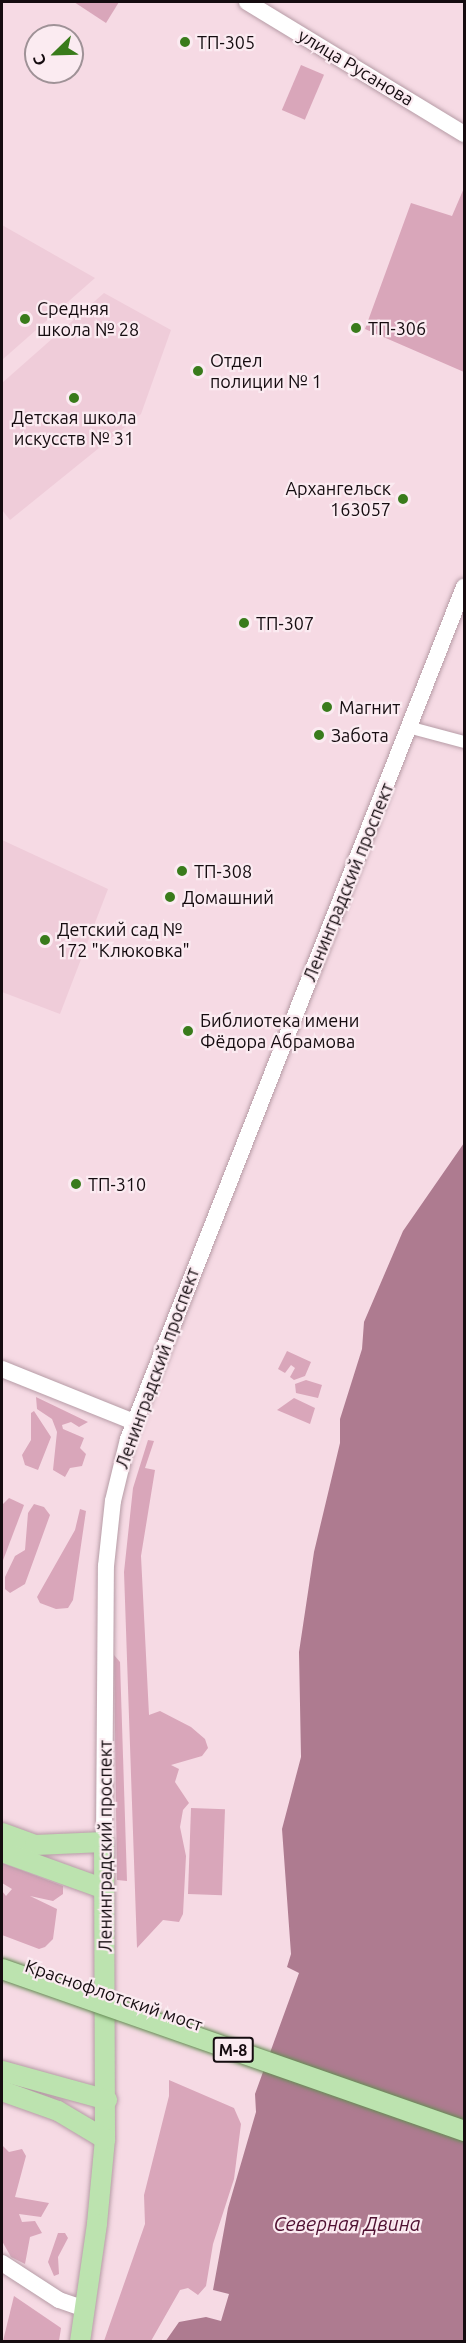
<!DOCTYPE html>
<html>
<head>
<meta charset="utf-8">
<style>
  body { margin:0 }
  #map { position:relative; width:466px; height:2343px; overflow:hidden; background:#f6dae4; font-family:Ubuntu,sans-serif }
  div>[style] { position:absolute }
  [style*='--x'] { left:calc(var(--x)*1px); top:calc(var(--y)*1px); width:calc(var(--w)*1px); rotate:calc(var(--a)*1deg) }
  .built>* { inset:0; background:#efccd9 }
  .green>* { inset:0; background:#d9a6ba; transform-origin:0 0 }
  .water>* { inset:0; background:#ae7b90 }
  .roads { filter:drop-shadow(0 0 2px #b69ca6) drop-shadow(0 0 2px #b69ca6) }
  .street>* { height:12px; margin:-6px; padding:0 6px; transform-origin:6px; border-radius:6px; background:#fff }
  .secondary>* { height:16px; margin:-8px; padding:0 8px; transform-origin:8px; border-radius:8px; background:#fff }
  .primary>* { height:20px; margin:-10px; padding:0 10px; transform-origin:10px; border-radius:10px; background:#bce3af }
  .bridges { filter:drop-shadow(0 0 2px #658c54) drop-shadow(0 0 2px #658c54) }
  .primary-bridge>* { height:20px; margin:-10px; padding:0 10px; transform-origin:10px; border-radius:10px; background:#bce3af }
  .dots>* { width:16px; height:16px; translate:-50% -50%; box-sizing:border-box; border:3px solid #fbebf1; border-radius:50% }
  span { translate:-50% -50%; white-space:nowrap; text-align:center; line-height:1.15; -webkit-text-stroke:4.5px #fbebf1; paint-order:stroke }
  .shield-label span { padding:2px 4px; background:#fbebf1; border:2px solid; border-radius:4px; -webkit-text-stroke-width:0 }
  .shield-label { font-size:16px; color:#150c10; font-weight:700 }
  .poi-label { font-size:18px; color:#150c10 }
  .left { translate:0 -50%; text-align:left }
  .right { translate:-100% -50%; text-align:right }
  .street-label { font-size:18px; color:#150c10 }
  .water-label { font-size:20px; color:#4f1031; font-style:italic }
  .frame { position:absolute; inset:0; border:3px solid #150c10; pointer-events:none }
  .north { position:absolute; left:24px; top:24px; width:60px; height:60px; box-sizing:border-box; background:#fbebf1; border:2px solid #9f9297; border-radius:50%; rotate:247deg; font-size:16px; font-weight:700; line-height:24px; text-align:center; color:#150c10 }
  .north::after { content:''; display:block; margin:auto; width:21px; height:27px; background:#397b1b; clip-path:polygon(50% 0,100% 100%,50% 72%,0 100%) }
</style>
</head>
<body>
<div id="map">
  <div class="built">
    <i style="clip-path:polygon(2px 225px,95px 278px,2px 360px)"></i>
    <i style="clip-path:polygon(104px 293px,171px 330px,141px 414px,10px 520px,2px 510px,2px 383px)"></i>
    <i style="clip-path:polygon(2px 840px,108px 889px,60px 1014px,2px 992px)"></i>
  </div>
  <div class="green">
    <i style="clip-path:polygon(74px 2px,119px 2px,106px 23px)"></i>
    <i style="left:301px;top:65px;width:25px;height:49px;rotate:23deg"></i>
    <i style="clip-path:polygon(464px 188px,464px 372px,365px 329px,411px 203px,452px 216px)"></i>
    <i style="clip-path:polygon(287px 1351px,311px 1362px,305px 1376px,294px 1380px,290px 1377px,295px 1368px,291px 1365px,285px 1373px,278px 1369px)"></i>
    <i style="clip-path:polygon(306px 1380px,322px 1385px,318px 1398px,296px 1393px,295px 1384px)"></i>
    <i style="clip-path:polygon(36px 1397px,88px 1422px,79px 1427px,71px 1422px,62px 1425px,63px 1429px,84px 1438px,80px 1448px,86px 1454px,82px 1466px,70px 1468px,65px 1477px,53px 1470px,57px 1432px,52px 1419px,37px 1409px)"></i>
    <i style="clip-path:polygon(294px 1398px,315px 1408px,310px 1424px,277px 1410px)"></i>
    <i style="clip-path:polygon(34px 1411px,51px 1437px,38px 1470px,25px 1465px,22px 1455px,31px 1440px,31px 1413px)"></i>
    <i style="clip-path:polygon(148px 1440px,154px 1441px,145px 1468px,155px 1470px,141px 1556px,149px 1715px,160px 1711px,191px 1727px,205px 1739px,208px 1748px,202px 1756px,171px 1765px,179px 1769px,175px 1782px,189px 1803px,183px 1810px,180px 1827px,186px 1856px,183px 1914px,179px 1922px,163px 1920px,137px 1948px,124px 1572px,133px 1488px)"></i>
    <i style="clip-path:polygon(9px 1498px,24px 1505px,2px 1563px,2px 1505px)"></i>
    <i style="clip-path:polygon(34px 1504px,44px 1507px,50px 1515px,25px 1584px,10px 1593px,5px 1589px,5px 1577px,15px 1556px,25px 1550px,28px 1513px)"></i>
    <i style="clip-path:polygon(80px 1509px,86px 1511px,73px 1600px,68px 1608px,56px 1609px,40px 1603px,37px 1597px,75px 1530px)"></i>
    <i style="clip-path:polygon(114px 1655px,120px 1662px,127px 1881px,117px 1880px)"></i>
    <i style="left:191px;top:1808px;width:34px;height:86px;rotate:2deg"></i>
    <i style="clip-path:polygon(2px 1863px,63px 1886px,63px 1894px,53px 1901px,30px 1896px,57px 1909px,53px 1939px,45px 1947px,39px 1949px,2px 1935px,2px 1891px,6px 1896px,12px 1889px,2px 1883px)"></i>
    <i style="clip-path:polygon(169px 2080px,234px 2108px,241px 2124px,234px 2179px,213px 2244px,206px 2286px,198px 2295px,188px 2288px,180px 2290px,151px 2341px,104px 2341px,145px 2224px,144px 2195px,169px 2096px)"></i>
    <i style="clip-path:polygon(2px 2145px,9px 2152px,22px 2149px,26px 2156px,15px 2197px,49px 2203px,41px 2217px,19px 2214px,22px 2222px,35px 2221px,42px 2233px,30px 2237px,25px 2264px,11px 2257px,2px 2241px)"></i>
    <i style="clip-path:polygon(58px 2233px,65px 2233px,68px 2238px,58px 2257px,59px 2274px,54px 2276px,48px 2262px)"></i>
    <i style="clip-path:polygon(14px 2296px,61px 2328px,59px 2341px,3px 2341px)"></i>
  </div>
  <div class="water">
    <i style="clip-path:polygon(464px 1143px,464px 2341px,165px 2342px,179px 2322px,206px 2317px,221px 2321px,229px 2294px,213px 2290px,228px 2208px,256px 2112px,255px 2094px,299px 1973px,287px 1967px,291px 1954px,282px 1829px,301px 1757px,299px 1652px,314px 1552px,340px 1443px,340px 1419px,362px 1349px,364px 1322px,403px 1231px)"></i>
  </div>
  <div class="roads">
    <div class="street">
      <i style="--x:408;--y:727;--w:58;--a:15"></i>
    </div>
    <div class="secondary">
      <i style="--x:247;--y:2;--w:254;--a:31.3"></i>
      <i style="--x:2;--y:1369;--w:142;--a:21.9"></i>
      <i style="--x:104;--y:1842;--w:276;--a:-89.6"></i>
      <i style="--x:106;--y:1566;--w:65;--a:-83.9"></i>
      <i style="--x:113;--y:1501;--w:64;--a:-76.4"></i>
      <i style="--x:128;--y:1439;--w:916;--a:-68.48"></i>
      <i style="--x:2;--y:2263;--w:68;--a:33"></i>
      <i style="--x:59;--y:2300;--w:28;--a:19"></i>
    </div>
    <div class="primary">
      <i style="--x:2;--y:1833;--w:35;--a:20"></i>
      <i style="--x:35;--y:1845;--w:69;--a:-2.5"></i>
      <i style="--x:104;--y:1842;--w:297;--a:89.8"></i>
      <i style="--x:105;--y:2139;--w:85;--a:95.4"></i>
      <i style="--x:97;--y:2224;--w:119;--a:98.2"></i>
      <i style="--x:2;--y:1852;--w:109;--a:19.8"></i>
      <i style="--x:2;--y:2071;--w:109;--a:15.4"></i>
      <i style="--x:2;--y:2091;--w:59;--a:19.7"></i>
      <i style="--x:58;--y:2111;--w:55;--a:30.8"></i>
    </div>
  </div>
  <div class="bridges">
    <div class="primary-bridge">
      <i style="--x:2;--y:1969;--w:490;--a:19.3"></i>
    </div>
  </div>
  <div class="dots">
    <i style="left:185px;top:42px;background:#397b1b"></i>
    <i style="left:25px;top:319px;background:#397b1b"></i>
    <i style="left:356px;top:328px;background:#397b1b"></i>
    <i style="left:198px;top:371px;background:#397b1b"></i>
    <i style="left:74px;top:398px;background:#397b1b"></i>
    <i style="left:403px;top:499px;background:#397b1b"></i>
    <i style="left:244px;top:623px;background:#397b1b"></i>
    <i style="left:327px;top:707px;background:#397b1b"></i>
    <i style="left:319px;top:735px;background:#397b1b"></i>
    <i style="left:182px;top:871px;background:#397b1b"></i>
    <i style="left:170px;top:897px;background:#397b1b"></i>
    <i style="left:45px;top:940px;background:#397b1b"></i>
    <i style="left:188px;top:1031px;background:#397b1b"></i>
    <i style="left:76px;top:1184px;background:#397b1b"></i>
  </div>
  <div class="shield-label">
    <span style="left:233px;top:2050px">М-8</span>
  </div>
  <div class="poi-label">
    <span class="left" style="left:197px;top:42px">ТП-305</span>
    <span class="left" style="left:37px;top:319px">Средняя<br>школа № 28</span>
    <span class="left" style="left:368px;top:328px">ТП-306</span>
    <span class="left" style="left:210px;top:371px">Отдел<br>полиции № 1</span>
    <span style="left:74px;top:428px">Детская школа<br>искусств № 31</span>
    <span class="right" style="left:391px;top:499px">Архангельск<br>163057</span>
    <span class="left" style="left:256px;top:623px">ТП-307</span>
    <span class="left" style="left:339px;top:707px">Магнит</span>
    <span class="left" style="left:331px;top:735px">Забота</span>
    <span class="left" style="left:194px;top:871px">ТП-308</span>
    <span class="left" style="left:182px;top:897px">Домашний</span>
    <span class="left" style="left:57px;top:940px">Детский сад №<br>172 "Клюковка"</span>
    <span class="left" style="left:200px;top:1031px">Библиотека имени<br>Фёдора Абрамова</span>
    <span class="left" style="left:88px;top:1184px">ТП-310</span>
  </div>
  <div class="street-label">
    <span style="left:356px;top:67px;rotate:31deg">улица Русанова</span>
    <span style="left:348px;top:882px;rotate:-68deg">Ленинградский проспект</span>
    <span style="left:157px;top:1368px;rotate:-70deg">Ленинградский проспект</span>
    <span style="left:105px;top:1846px;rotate:-90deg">Ленинградский проспект</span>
    <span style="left:114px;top:1995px;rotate:19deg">Краснофлотский мост</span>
  </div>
  <div class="water-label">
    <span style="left:347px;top:2223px">Северная Двина</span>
  </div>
  <div class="frame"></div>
  <div class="north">С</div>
</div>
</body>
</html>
